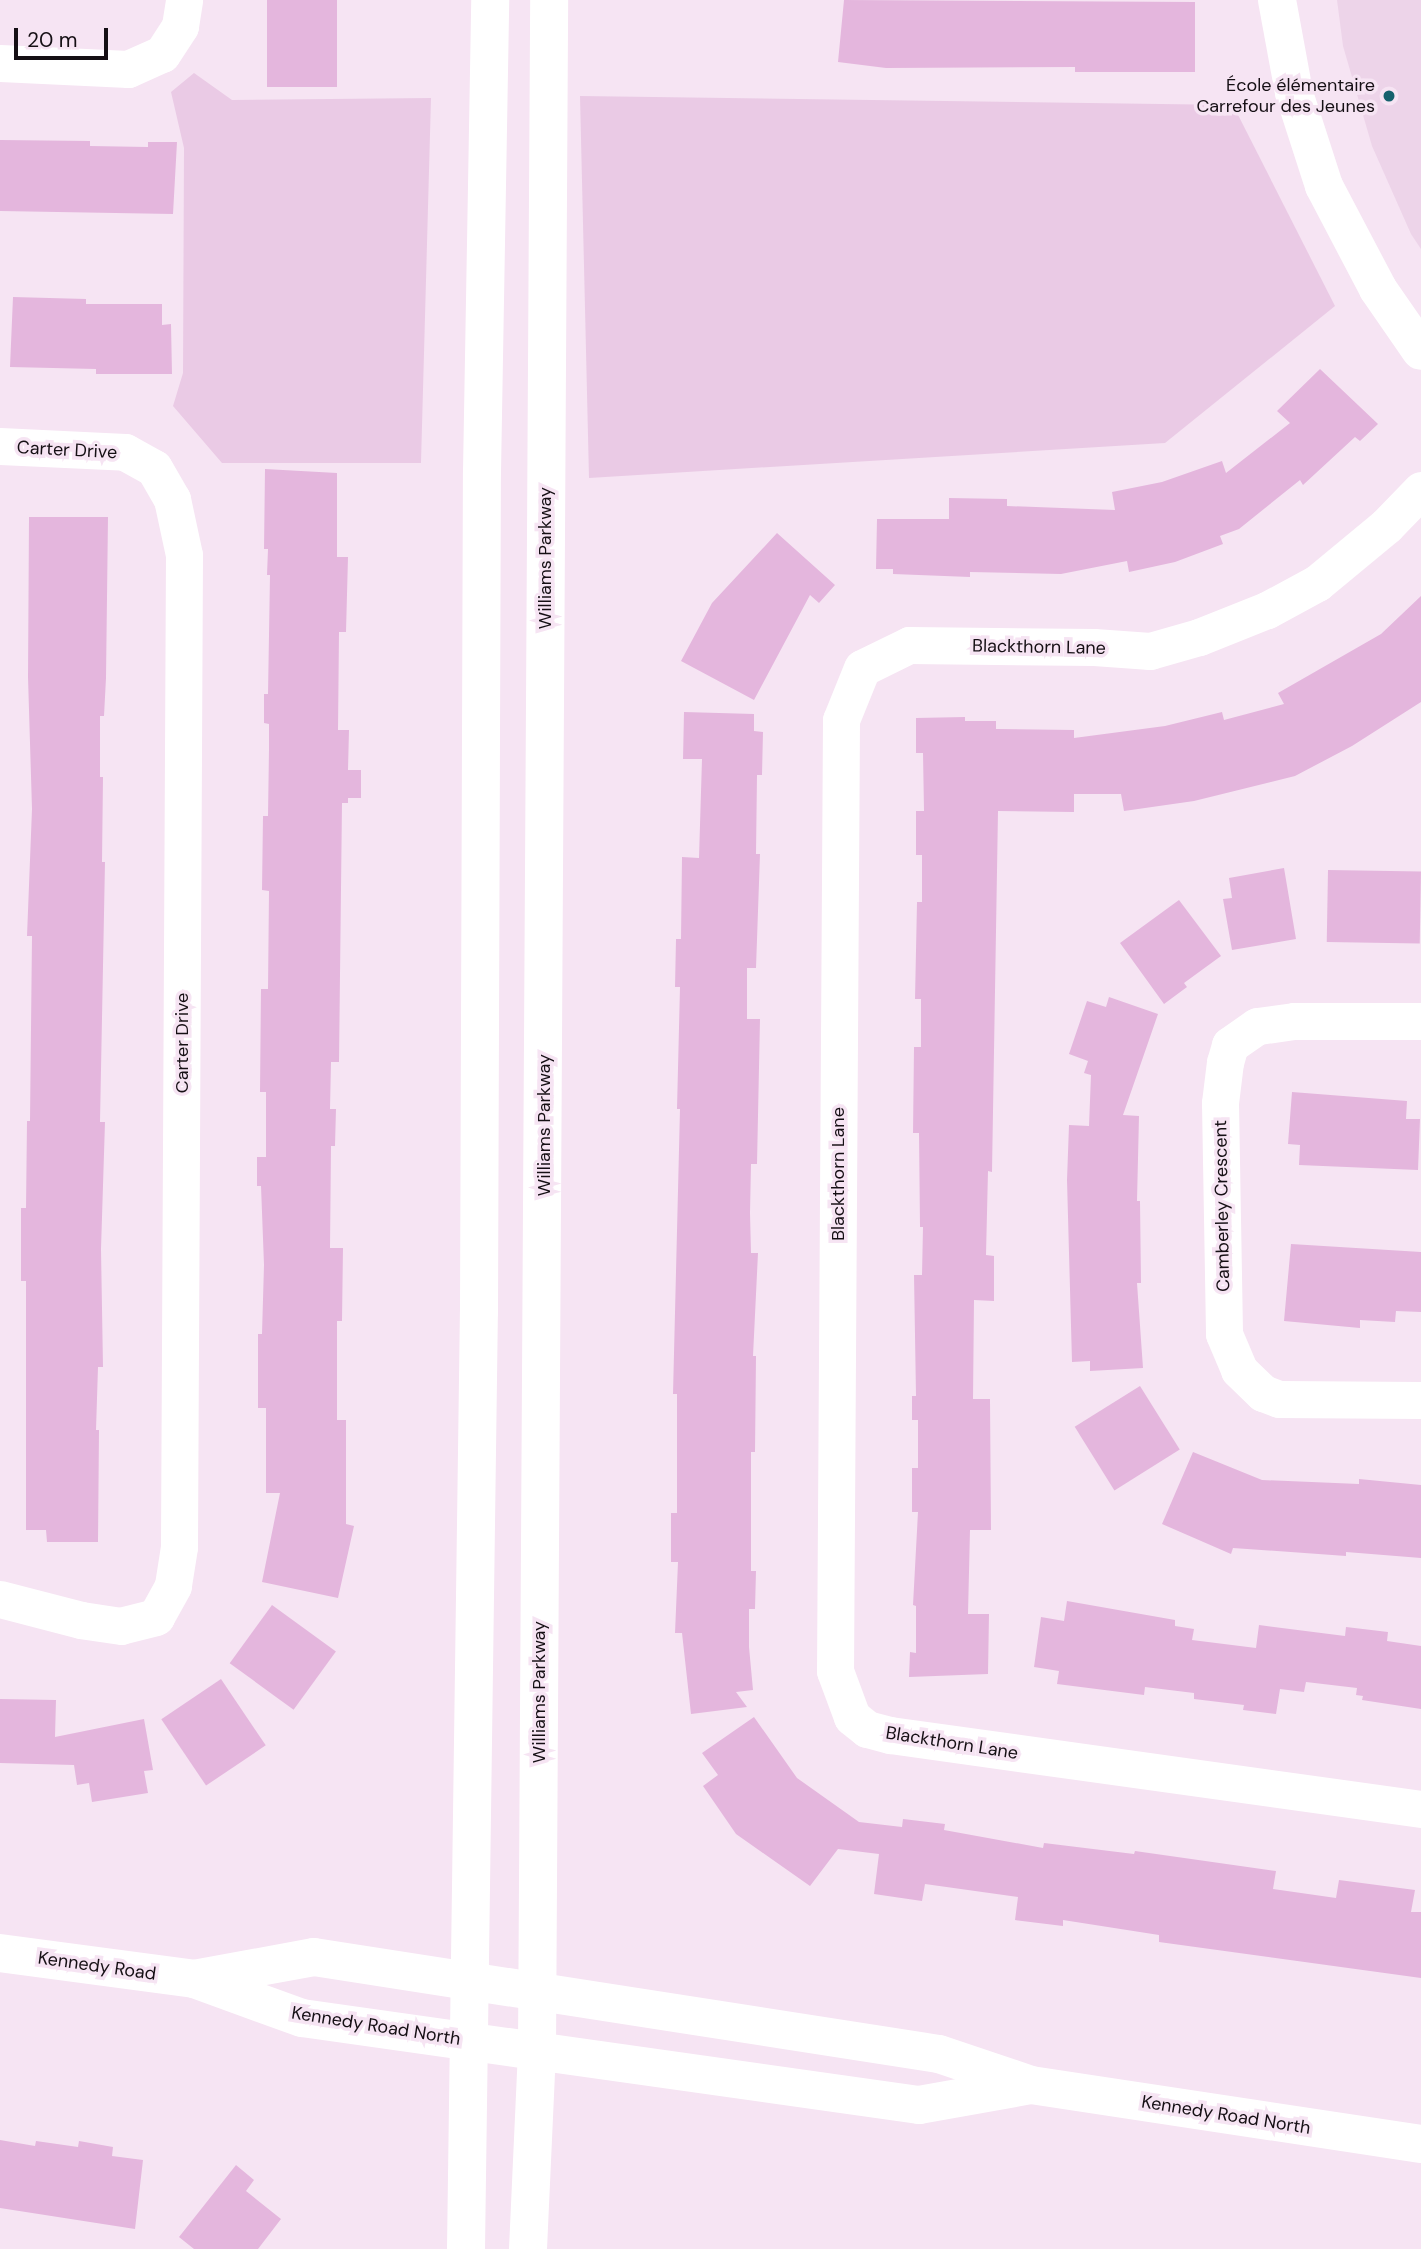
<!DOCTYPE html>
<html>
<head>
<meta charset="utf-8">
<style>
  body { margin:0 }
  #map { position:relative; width:1421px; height:2249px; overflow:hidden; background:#f6e4f3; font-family:"DM Sans",sans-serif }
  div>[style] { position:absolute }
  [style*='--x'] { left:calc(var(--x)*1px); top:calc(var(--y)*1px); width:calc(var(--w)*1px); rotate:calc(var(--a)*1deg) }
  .built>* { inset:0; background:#edd4e9 }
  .green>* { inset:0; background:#eacae5 }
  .building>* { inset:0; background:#e4b6dd; transform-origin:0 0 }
  .minor>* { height:37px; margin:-18.5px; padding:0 18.5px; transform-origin:18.5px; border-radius:18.5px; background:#fff }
  .tertiary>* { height:38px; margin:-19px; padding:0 19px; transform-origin:19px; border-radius:19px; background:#fff }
  .secondary>* { height:38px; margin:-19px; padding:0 19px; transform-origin:19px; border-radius:19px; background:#fff }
  .dots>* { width:19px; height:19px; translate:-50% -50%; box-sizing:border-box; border:4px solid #f6e4f3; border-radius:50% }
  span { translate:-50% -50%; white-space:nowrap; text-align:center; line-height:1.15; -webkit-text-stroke:7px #f6e4f3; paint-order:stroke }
  .poi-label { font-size:18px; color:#150f14 }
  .right { translate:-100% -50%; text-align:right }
  .street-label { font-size:18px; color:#150f14 }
  .scale { position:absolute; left:14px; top:28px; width:94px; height:32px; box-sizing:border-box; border:4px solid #150f14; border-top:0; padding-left:9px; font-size:21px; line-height:24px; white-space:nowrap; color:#150f14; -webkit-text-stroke:5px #f6e4f3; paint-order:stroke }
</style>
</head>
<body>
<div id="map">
  <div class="built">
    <i style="clip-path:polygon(1337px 0,1421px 0,1421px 249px,1411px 234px,1372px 146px,1343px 46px)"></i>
  </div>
  <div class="green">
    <i style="clip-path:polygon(194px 73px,232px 100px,431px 98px,421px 463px,222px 463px,173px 406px,183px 373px,184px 148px,171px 92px)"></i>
    <i style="clip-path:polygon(580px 96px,1233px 105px,1335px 306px,1165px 443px,589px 478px)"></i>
  </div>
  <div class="building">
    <i style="left:267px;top:0;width:70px;height:87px"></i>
    <i style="clip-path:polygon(844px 0,1195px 2px,1195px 72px,1075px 72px,1075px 67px,886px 68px,838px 62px)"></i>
    <i style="clip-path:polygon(0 140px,90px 141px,90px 146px,148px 147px,148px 142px,177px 142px,173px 214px,0 211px)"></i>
    <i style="clip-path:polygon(13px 297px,86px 299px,86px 304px,162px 304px,162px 325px,171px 324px,172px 374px,96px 374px,96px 369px,10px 367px)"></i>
    <i style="clip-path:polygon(1320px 369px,1378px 424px,1360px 441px,1355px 437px,1303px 485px,1300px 480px,1239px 529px,1220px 536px,1223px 544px,1175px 562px,1129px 572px,1127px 561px,1061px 574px,970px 572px,970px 577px,893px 574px,893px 569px,876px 569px,877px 519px,949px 519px,949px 498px,1007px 499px,1007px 506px,1115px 510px,1112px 492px,1162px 482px,1222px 461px,1226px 473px,1290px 423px,1277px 411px)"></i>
    <i style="clip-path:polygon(265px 469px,337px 473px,337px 557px,348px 557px,346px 632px,339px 632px,338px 730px,349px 730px,348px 770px,361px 770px,361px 798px,348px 798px,348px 803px,342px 803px,339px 1062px,331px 1062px,330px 1109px,336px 1109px,335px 1146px,331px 1146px,330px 1248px,343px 1248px,342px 1321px,337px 1321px,337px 1420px,346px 1420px,346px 1524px,354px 1526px,338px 1598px,262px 1582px,280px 1493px,266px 1493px,266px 1408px,258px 1408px,258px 1334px,262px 1334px,264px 1265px,261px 1186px,257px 1186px,257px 1157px,266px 1157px,266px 1092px,260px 1092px,261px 989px,268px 989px,269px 891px,262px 890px,263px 816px,268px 816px,269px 749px,269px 724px,264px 723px,264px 694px,268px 694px,270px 575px,267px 575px,268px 549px,264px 549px)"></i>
    <i style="clip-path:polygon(29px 517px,108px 517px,106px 678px,104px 716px,100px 716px,100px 777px,103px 777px,102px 862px,105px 862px,100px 1122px,105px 1122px,101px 1249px,103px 1367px,98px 1367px,96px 1430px,99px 1430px,98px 1542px,47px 1542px,46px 1530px,26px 1530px,26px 1281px,21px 1281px,21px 1208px,26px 1208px,27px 1121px,30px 1121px,32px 936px,27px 936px,32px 809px,28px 677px)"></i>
    <i style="clip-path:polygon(777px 533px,835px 585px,819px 603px,810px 595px,754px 700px,681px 661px,712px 603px)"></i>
    <i style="clip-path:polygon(1421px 596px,1421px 702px,1352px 746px,1295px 776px,1194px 801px,1124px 811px,1121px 794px,1074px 794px,1074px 812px,998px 811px,992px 1172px,988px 1171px,986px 1255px,994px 1256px,994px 1301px,974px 1300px,973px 1399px,990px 1399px,991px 1530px,970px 1530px,968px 1614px,989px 1614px,988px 1674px,909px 1677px,910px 1652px,916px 1653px,916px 1606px,913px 1605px,918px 1512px,912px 1512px,912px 1468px,918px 1468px,918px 1420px,912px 1420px,912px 1396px,916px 1396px,914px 1275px,922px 1275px,923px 1227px,920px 1227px,919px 1133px,913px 1133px,914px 1047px,921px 1047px,921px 999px,915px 999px,917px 902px,922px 902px,922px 855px,916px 855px,916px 811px,924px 811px,923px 753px,916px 753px,916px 718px,965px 717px,965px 721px,996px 721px,996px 729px,1074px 730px,1074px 738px,1165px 726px,1222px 712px,1224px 720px,1284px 704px,1278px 693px,1381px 634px)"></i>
    <i style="clip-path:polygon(684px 712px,754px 714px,754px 731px,763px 732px,762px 775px,757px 775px,756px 854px,760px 854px,756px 968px,747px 968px,747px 1019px,760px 1019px,757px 1164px,751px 1164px,750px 1213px,751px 1253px,758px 1253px,753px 1356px,756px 1356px,755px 1452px,751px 1452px,751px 1571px,756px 1571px,755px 1609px,749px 1609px,749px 1647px,753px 1690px,736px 1692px,747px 1707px,691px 1714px,682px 1633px,675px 1633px,678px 1562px,671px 1562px,671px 1513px,677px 1513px,677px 1394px,673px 1394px,680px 1109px,677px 1109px,680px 987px,675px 987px,676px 939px,681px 939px,682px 857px,699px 858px,702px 759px,683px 759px)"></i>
    <i style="clip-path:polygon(1284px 868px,1296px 939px,1232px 950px,1223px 899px,1232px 898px,1229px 878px)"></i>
    <i style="left:1328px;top:870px;width:93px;height:72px;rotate:1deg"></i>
    <i style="clip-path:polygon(1179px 900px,1221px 956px,1184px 983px,1187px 987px,1164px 1004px,1120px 943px)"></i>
    <i style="clip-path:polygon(1109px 997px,1158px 1014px,1123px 1115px,1139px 1116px,1137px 1201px,1140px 1201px,1141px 1283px,1137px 1283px,1143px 1368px,1090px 1371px,1090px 1361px,1072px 1362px,1067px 1180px,1069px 1125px,1089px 1126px,1091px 1075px,1084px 1073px,1088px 1061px,1069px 1054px,1087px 1001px,1106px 1007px)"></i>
    <i style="clip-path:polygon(1292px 1092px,1407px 1101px,1406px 1119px,1420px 1119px,1418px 1170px,1299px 1165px,1300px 1145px,1288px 1144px)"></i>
    <i style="clip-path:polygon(1291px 1244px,1421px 1252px,1421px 1312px,1396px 1311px,1395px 1322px,1360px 1320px,1360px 1328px,1284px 1321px)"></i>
    <i style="left:1140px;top:1386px;width:75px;height:77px;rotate:58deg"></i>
    <i style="clip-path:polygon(1193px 1452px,1262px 1480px,1359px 1484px,1359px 1479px,1421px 1485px,1421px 1558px,1346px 1552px,1346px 1556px,1233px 1548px,1231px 1554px,1162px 1524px)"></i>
    <i style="clip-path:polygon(1067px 1601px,1175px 1620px,1175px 1626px,1194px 1629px,1192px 1640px,1256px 1648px,1259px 1625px,1345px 1636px,1346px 1627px,1388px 1632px,1387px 1641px,1421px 1646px,1421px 1709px,1362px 1700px,1363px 1696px,1356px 1695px,1357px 1688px,1306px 1682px,1304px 1692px,1280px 1689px,1276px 1714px,1243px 1710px,1244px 1705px,1194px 1699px,1194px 1693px,1145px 1687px,1144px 1695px,1057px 1684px,1059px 1671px,1034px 1667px,1041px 1617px,1064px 1621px)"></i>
    <i style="left:272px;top:1605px;width:79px;height:72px;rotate:36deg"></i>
    <i style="left:221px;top:1679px;width:80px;height:72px;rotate:56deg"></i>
    <i style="clip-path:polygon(0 1699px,56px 1700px,55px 1737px,144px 1719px,153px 1770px,144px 1771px,148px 1793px,92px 1802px,89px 1783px,77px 1785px,74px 1765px,0 1763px)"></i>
    <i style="clip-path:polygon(754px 1717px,797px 1778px,859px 1822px,902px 1827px,903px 1819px,945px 1824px,944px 1830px,1043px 1848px,1044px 1843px,1134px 1854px,1135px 1851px,1276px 1871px,1273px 1889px,1336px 1898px,1339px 1880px,1415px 1890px,1411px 1912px,1421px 1912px,1421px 1978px,1159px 1942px,1159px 1935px,1063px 1920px,1063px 1926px,1015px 1920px,1018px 1897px,925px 1884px,922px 1901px,874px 1894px,879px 1854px,838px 1849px,810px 1886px,736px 1834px,703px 1786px,718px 1775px,702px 1753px)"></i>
    <i style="clip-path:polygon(0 2140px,35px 2146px,36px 2141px,78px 2147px,79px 2141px,113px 2147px,112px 2156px,143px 2160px,135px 2229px,0 2208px)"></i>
    <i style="clip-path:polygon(236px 2165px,254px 2180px,246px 2191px,281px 2219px,258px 2249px,194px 2249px,179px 2237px)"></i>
  </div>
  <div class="minor">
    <i style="--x:0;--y:63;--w:128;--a:2.7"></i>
    <i style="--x:128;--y:69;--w:37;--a:-24"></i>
    <i style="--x:162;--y:54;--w:33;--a:-57"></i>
    <i style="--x:180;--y:26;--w:26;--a:-81"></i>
    <i style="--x:0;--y:446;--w:125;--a:2.7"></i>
    <i style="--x:125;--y:452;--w:33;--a:29"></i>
    <i style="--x:154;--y:468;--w:36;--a:60"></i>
    <i style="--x:172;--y:499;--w:57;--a:77.9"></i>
    <i style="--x:184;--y:555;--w:992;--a:90.29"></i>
    <i style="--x:179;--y:1547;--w:39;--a:99"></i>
    <i style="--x:173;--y:1586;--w:35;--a:119"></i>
    <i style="--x:156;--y:1617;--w:36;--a:166"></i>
    <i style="--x:121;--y:1626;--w:40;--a:-171.5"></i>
    <i style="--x:81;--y:1620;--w:84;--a:-165.5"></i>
    <i style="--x:1421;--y:490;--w:50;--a:134.2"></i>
    <i style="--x:1386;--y:526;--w:89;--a:140.4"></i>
    <i style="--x:1317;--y:583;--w:57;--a:151.6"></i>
    <i style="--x:1267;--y:610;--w:73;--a:158.3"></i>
    <i style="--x:1199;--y:637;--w:51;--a:164.1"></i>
    <i style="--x:1150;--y:651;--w:56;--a:-175.9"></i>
    <i style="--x:1094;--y:647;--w:185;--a:-179.4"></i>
    <i style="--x:909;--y:645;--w:52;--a:153.9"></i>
    <i style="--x:862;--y:668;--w:56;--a:112"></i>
    <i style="--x:841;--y:720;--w:951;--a:90.36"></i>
    <i style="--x:835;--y:1671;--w:49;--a:69.7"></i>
    <i style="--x:852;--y:1717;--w:19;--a:39"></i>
    <i style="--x:867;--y:1729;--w:24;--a:15"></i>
    <i style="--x:890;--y:1735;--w:536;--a:7.93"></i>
    <i style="--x:1421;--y:1021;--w:127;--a:180"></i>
    <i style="--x:1294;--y:1021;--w:37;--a:172"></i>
    <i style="--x:1257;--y:1026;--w:33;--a:145"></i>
    <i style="--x:1230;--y:1045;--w:18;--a:106"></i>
    <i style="--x:1225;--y:1062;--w:41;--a:97"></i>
    <i style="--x:1220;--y:1103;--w:231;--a:89"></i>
    <i style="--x:1224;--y:1334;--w:39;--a:67"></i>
    <i style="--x:1239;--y:1370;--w:33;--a:44"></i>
    <i style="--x:1263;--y:1393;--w:17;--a:21"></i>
    <i style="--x:1279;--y:1399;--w:142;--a:0.4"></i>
  </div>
  <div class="tertiary">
    <i style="--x:1277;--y:0;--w:95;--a:79.6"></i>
    <i style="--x:1294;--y:93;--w:98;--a:72.1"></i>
    <i style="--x:1324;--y:186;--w:116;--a:62.3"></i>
    <i style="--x:1378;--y:289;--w:75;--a:55.3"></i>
  </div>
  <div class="secondary">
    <i style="--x:0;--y:1953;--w:196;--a:7.6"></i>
    <i style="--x:194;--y:1979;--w:115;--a:19.9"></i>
    <i style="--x:302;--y:2018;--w:623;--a:8.03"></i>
    <i style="--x:919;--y:2105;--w:109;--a:-10.1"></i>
    <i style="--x:194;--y:1979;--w:122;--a:-10.4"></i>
    <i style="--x:314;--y:1957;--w:632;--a:8.82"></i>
    <i style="--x:939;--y:2054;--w:97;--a:18.6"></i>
    <i style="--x:1031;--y:2085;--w:394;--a:8.6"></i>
    <i style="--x:466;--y:2249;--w:937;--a:-89.21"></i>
    <i style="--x:479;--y:1312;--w:840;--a:-89.8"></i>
    <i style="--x:482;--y:472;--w:472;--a:-89"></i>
    <i style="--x:528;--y:2249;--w:198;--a:-87.4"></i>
    <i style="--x:537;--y:2051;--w:2051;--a:-89.66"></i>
  </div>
  <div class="dots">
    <i style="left:1389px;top:96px;background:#15616d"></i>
  </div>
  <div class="poi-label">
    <span class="right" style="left:1375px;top:96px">École élémentaire<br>Carrefour des Jeunes</span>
  </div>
  <div class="street-label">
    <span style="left:67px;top:450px;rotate:3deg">Carter Drive</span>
    <span style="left:545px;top:558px;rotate:-90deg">Williams Parkway</span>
    <span style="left:1039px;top:647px;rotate:1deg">Blackthorn Lane</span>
    <span style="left:182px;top:1043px;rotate:-90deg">Carter Drive</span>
    <span style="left:544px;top:1125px;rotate:-90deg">Williams Parkway</span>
    <span style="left:838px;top:1174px;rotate:-90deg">Blackthorn Lane</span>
    <span style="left:1222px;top:1206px;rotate:-91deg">Camberley Crescent</span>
    <span style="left:539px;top:1692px;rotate:-90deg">Williams Parkway</span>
    <span style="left:952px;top:1743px;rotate:9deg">Blackthorn Lane</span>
    <span style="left:97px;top:1966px;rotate:8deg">Kennedy Road</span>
    <span style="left:376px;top:2026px;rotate:9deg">Kennedy Road North</span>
    <span style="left:1226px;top:2115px;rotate:9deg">Kennedy Road North</span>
  </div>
  <div class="scale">20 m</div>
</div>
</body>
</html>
